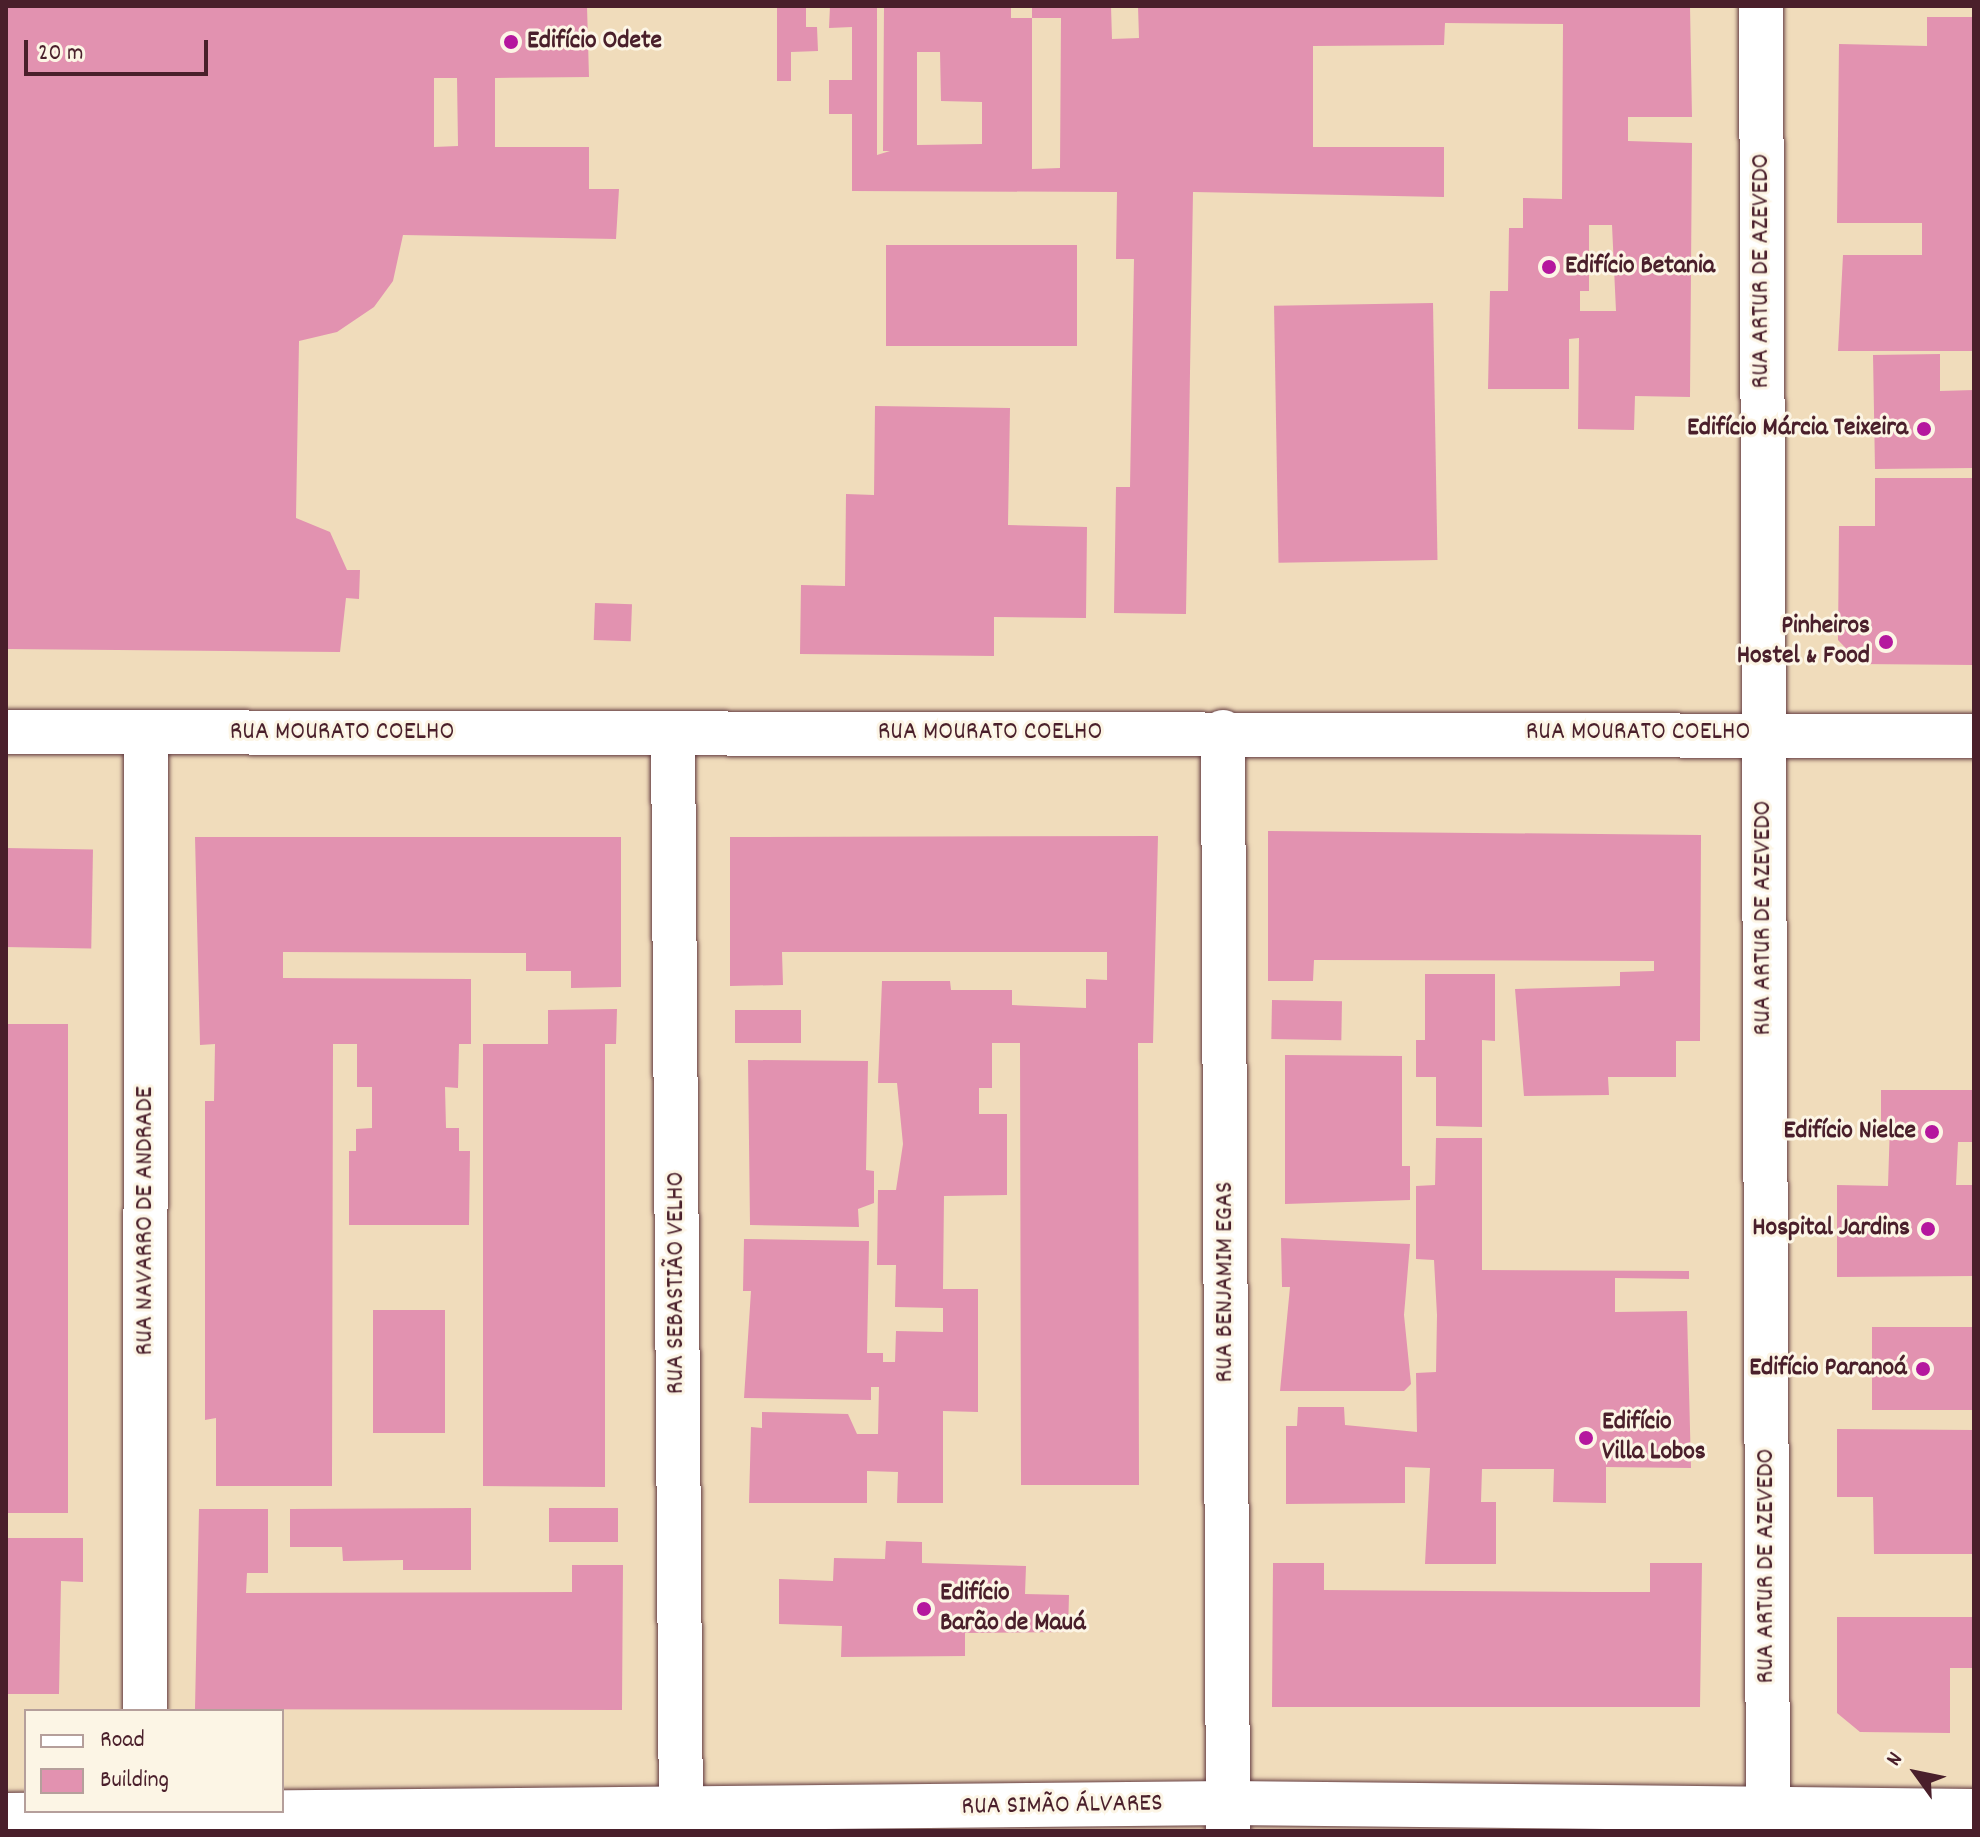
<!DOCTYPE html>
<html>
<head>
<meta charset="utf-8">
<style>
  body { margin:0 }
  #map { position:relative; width:1980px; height:1837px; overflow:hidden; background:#f0dcbb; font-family:Dekko,sans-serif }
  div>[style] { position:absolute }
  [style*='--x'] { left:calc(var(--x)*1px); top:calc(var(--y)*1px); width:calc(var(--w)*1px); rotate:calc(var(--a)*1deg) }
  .building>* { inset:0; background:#e292b0; transform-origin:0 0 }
  .roads { filter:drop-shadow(0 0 2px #633b41) drop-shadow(0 0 2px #633b41) }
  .minor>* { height:44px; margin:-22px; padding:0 22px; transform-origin:22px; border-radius:22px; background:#fff }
  .tertiary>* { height:44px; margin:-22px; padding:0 22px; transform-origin:22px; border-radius:22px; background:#fff }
  .dots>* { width:22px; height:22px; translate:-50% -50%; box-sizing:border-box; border:4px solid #fcf5e5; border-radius:50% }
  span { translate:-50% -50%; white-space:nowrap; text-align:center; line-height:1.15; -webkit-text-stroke:6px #fcf5e5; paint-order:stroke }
  .poi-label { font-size:26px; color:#4a1f2b; font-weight:700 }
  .left { translate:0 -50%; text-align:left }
  .right { translate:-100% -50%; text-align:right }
  .street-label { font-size:26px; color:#4a1f2b }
  .frame { position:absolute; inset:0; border:8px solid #4a1f2b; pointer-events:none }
  .legend { position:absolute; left:24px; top:1709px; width:260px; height:104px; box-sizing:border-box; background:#fcf5e5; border:2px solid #b59f9b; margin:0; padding:10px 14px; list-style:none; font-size:24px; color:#4a1f2b }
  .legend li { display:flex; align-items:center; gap:16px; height:40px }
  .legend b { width:40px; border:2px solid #b59f9b }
  .north { position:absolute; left:1876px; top:1733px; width:80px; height:80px; -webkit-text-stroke:6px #fcf5e5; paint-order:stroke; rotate:303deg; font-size:22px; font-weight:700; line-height:32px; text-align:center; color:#4a1f2b }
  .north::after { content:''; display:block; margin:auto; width:28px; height:36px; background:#4a1f2b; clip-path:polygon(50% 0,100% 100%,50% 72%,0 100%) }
  .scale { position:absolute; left:24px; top:40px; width:184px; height:36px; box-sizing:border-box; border:4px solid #4a1f2b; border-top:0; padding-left:10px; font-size:24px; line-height:28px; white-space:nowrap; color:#4a1f2b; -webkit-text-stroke:6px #fcf5e5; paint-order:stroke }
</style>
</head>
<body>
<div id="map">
  <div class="building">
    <i style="clip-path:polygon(evenodd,6px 6px,587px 6px,589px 77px,495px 78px,495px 147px,589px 147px,589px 189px,619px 189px,616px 239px,403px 235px,393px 281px,374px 307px,337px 332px,299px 341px,296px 518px,330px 532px,347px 570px,360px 570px,359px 599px,346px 598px,340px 652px,6px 649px,6px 6px,434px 78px,457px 78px,458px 146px,434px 147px,434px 78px)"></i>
    <i style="clip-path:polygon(777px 6px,806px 6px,806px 27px,817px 27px,818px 51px,791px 52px,791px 81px,777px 81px)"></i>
    <i style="clip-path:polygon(evenodd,830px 6px,877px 6px,877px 155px,890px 151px,883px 151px,884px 6px,1011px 6px,1011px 18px,1032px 18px,1032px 169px,1060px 168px,1061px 18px,1032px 18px,1032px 6px,1111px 6px,1112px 39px,1139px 38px,1138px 6px,1690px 6px,1692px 117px,1628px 117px,1628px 141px,1692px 143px,1690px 397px,1635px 396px,1634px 430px,1578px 429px,1579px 338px,1569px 339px,1569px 389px,1488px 389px,1490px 291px,1508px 291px,1509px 228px,1523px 228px,1523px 198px,1562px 199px,1563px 24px,1445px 23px,1444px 45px,1313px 46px,1313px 147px,1444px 147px,1444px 197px,1193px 192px,1186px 614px,1114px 613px,1116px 487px,1130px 487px,1134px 259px,1116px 259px,1117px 192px,852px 191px,852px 114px,829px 114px,829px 80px,852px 80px,852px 27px,829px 28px,830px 6px,917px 52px,940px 52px,941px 101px,982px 102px,982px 144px,917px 145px,917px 52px,830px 6px,1589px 225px,1612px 225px,1616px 311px,1580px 311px,1580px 291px,1589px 291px,1589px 225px)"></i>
    <i style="clip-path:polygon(1927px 17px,1974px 17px,1974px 351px,1838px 351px,1843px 255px,1922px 255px,1922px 223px,1837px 223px,1839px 44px,1927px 46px)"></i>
    <i style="left:886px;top:245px;width:191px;height:101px"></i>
    <i style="left:1433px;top:303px;width:257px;height:159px;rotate:89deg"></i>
    <i style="clip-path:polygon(1940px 354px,1940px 391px,1974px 390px,1974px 468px,1875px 469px,1873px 355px)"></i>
    <i style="clip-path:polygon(875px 406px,1010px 408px,1008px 525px,1087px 527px,1086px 618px,994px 617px,994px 656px,800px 654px,801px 585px,845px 586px,846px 494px,874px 495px)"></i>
    <i style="clip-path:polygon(1875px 478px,1974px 478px,1974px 665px,1861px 664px,1838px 640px,1839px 526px,1875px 526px)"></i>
    <i style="left:595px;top:603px;width:37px;height:37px;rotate:2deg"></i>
    <i style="clip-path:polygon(1268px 831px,1701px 835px,1700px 1041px,1676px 1041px,1676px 1077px,1608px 1077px,1609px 1095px,1524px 1096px,1515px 989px,1620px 986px,1620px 972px,1654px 971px,1654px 961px,1314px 960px,1313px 981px,1268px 981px)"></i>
    <i style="clip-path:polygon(1158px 836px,1153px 1043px,1138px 1043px,1139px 1485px,1021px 1485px,1020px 1043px,992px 1043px,992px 1088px,979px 1088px,979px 1114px,1007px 1114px,1007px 1195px,944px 1196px,943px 1289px,978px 1289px,978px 1412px,943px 1411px,943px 1503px,897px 1503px,898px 1472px,867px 1471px,867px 1503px,749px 1503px,751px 1427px,762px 1428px,762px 1412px,848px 1414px,857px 1434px,878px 1434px,879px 1387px,871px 1387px,871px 1400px,744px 1398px,751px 1291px,743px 1291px,744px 1239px,869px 1241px,867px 1353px,883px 1353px,883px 1362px,895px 1362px,896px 1331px,943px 1332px,943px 1308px,895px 1307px,896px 1265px,877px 1265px,878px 1190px,896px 1190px,903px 1144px,897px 1083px,878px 1083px,882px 981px,950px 981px,951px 990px,1012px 990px,1012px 1005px,1086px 1008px,1086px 979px,1107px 980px,1107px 952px,782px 952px,783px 985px,730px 986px,730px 837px)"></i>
    <i style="clip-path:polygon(195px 837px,621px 837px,621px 987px,571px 988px,571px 971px,526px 971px,526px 953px,283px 952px,283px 978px,471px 979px,471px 1044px,459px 1044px,458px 1088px,445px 1087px,446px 1128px,459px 1128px,459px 1151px,470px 1151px,469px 1225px,349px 1225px,349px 1151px,356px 1151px,356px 1129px,372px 1128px,372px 1087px,357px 1087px,357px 1044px,333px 1044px,332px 1486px,216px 1486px,216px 1418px,205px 1420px,205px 1101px,214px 1101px,215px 1044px,200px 1045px)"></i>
    <i style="left:6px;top:848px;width:87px;height:99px;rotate:1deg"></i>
    <i style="clip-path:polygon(1425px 974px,1495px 974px,1495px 1041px,1482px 1040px,1482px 1127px,1436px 1126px,1436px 1077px,1416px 1077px,1416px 1040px,1425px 1040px)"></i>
    <i style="left:1272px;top:1000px;width:70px;height:39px;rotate:1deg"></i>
    <i style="clip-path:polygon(617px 1009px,616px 1044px,605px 1044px,605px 1487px,483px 1486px,483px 1044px,548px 1044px,548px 1010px)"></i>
    <i style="left:735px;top:1010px;width:66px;height:33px"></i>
    <i style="left:6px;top:1024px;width:62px;height:489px"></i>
    <i style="clip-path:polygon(1285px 1055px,1402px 1056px,1402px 1166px,1410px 1166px,1410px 1200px,1285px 1204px)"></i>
    <i style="clip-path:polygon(748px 1060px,868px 1061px,866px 1170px,874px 1171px,874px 1203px,858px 1209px,859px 1227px,750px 1225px)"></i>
    <i style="clip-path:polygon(1881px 1090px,1974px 1090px,1974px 1142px,1958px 1142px,1956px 1185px,1974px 1185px,1974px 1276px,1837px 1277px,1837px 1185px,1888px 1186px,1890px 1123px,1881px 1122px)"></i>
    <i style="clip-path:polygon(1436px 1138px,1482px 1138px,1482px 1270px,1689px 1271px,1689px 1279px,1615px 1278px,1615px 1312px,1687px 1311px,1691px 1468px,1606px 1467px,1606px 1503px,1553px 1502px,1554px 1469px,1482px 1469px,1481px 1502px,1496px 1502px,1496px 1564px,1425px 1564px,1430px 1468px,1405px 1467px,1405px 1503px,1286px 1504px,1286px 1426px,1297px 1426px,1298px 1407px,1344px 1407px,1345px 1425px,1417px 1432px,1416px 1373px,1436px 1372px,1437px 1315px,1434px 1260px,1416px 1259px,1416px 1186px,1435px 1185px)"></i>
    <i style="clip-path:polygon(1281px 1238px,1410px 1244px,1404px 1315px,1411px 1384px,1404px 1391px,1280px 1391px,1290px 1287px,1282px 1287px)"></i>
    <i style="left:373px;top:1310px;width:72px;height:123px"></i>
    <i style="left:1974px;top:1327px;width:83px;height:102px;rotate:90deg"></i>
    <i style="clip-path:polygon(1837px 1429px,1974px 1430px,1974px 1554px,1874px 1554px,1873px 1497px,1837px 1497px)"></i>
    <i style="clip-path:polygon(471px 1508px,471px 1570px,403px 1570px,403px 1560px,343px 1561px,342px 1547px,290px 1547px,290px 1509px)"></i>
    <i style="left:549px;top:1508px;width:69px;height:34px"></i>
    <i style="clip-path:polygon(199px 1509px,268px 1509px,268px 1573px,247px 1573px,246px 1593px,572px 1592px,572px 1565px,623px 1565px,622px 1710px,195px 1709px)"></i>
    <i style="clip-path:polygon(6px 1538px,83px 1538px,83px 1582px,61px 1581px,59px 1694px,6px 1694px)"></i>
    <i style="clip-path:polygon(886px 1541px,922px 1542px,922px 1563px,1026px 1566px,1025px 1594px,1069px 1595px,1068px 1632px,965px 1633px,965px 1656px,841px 1657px,842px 1626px,779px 1624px,779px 1579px,833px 1581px,834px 1558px,885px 1559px)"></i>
    <i style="clip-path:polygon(1273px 1563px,1324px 1563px,1324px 1590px,1595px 1592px,1650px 1592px,1650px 1563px,1702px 1563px,1700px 1707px,1272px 1707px)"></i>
    <i style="clip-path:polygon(1837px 1617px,1974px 1617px,1974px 1668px,1950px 1668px,1950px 1733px,1860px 1732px,1837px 1713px)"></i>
  </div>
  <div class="roads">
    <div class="minor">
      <i style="--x:6;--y:732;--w:1968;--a:0.12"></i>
      <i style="--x:1223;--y:732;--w:1099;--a:89.74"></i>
      <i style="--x:673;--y:734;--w:1097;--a:89.58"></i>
      <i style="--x:145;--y:1711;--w:979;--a:-89.94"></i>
      <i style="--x:6;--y:1815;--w:1223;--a:-0.56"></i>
      <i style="--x:1229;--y:1803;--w:745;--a:0.62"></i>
    </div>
    <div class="tertiary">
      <i style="--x:1761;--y:6;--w:1825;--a:89.78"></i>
    </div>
  </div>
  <div class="dots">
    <i style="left:511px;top:42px;background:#b5179e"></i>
    <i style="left:1549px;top:267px;background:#b5179e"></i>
    <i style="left:1924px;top:429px;background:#b5179e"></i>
    <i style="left:1886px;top:642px;background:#b5179e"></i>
    <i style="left:1932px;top:1132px;background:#b5179e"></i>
    <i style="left:1928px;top:1229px;background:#b5179e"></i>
    <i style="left:1923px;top:1369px;background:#b5179e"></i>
    <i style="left:1586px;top:1438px;background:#b5179e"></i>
    <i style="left:924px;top:1609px;background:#b5179e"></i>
  </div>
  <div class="poi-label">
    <span class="left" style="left:527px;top:42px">Edifício Odete</span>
    <span class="left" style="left:1565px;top:267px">Edifício Betania</span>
    <span class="right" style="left:1908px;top:429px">Edifício Márcia Teixeira</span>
    <span class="right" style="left:1870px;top:642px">Pinheiros<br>Hostel &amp; Food</span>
    <span class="right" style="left:1916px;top:1132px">Edifício Nielce</span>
    <span class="right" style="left:1910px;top:1229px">Hospital Jardins</span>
    <span class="right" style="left:1907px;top:1369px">Edifício Paranoá</span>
    <span class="left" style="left:1602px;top:1438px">Edifício<br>Villa Lobos</span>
    <span class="left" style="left:940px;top:1609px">Edifício<br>Barão de Mauá</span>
  </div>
  <div class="street-label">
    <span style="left:1762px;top:271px;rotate:-90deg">RUA ARTUR DE AZEVEDO</span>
    <span style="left:342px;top:733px">RUA MOURATO COELHO</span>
    <span style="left:990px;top:733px">RUA MOURATO COELHO</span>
    <span style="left:1638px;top:733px">RUA MOURATO COELHO</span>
    <span style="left:1764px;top:918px;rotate:-90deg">RUA ARTUR DE AZEVEDO</span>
    <span style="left:146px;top:1221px;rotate:-90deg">RUA NAVARRO DE ANDRADE</span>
    <span style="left:1226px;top:1282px;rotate:-90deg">RUA BENJAMIM EGAS</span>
    <span style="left:677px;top:1283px;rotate:-90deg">RUA SEBASTIÃO VELHO</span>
    <span style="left:1767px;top:1566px;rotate:-90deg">RUA ARTUR DE AZEVEDO</span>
    <span style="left:1062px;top:1806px;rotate:-1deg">RUA SIMÃO ÁLVARES</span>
  </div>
  <div class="frame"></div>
  <ul class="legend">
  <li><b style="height:10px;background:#fff"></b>Road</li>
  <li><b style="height:22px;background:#e292b0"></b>Building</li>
  </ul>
  <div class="north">N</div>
  <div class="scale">20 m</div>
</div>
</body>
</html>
